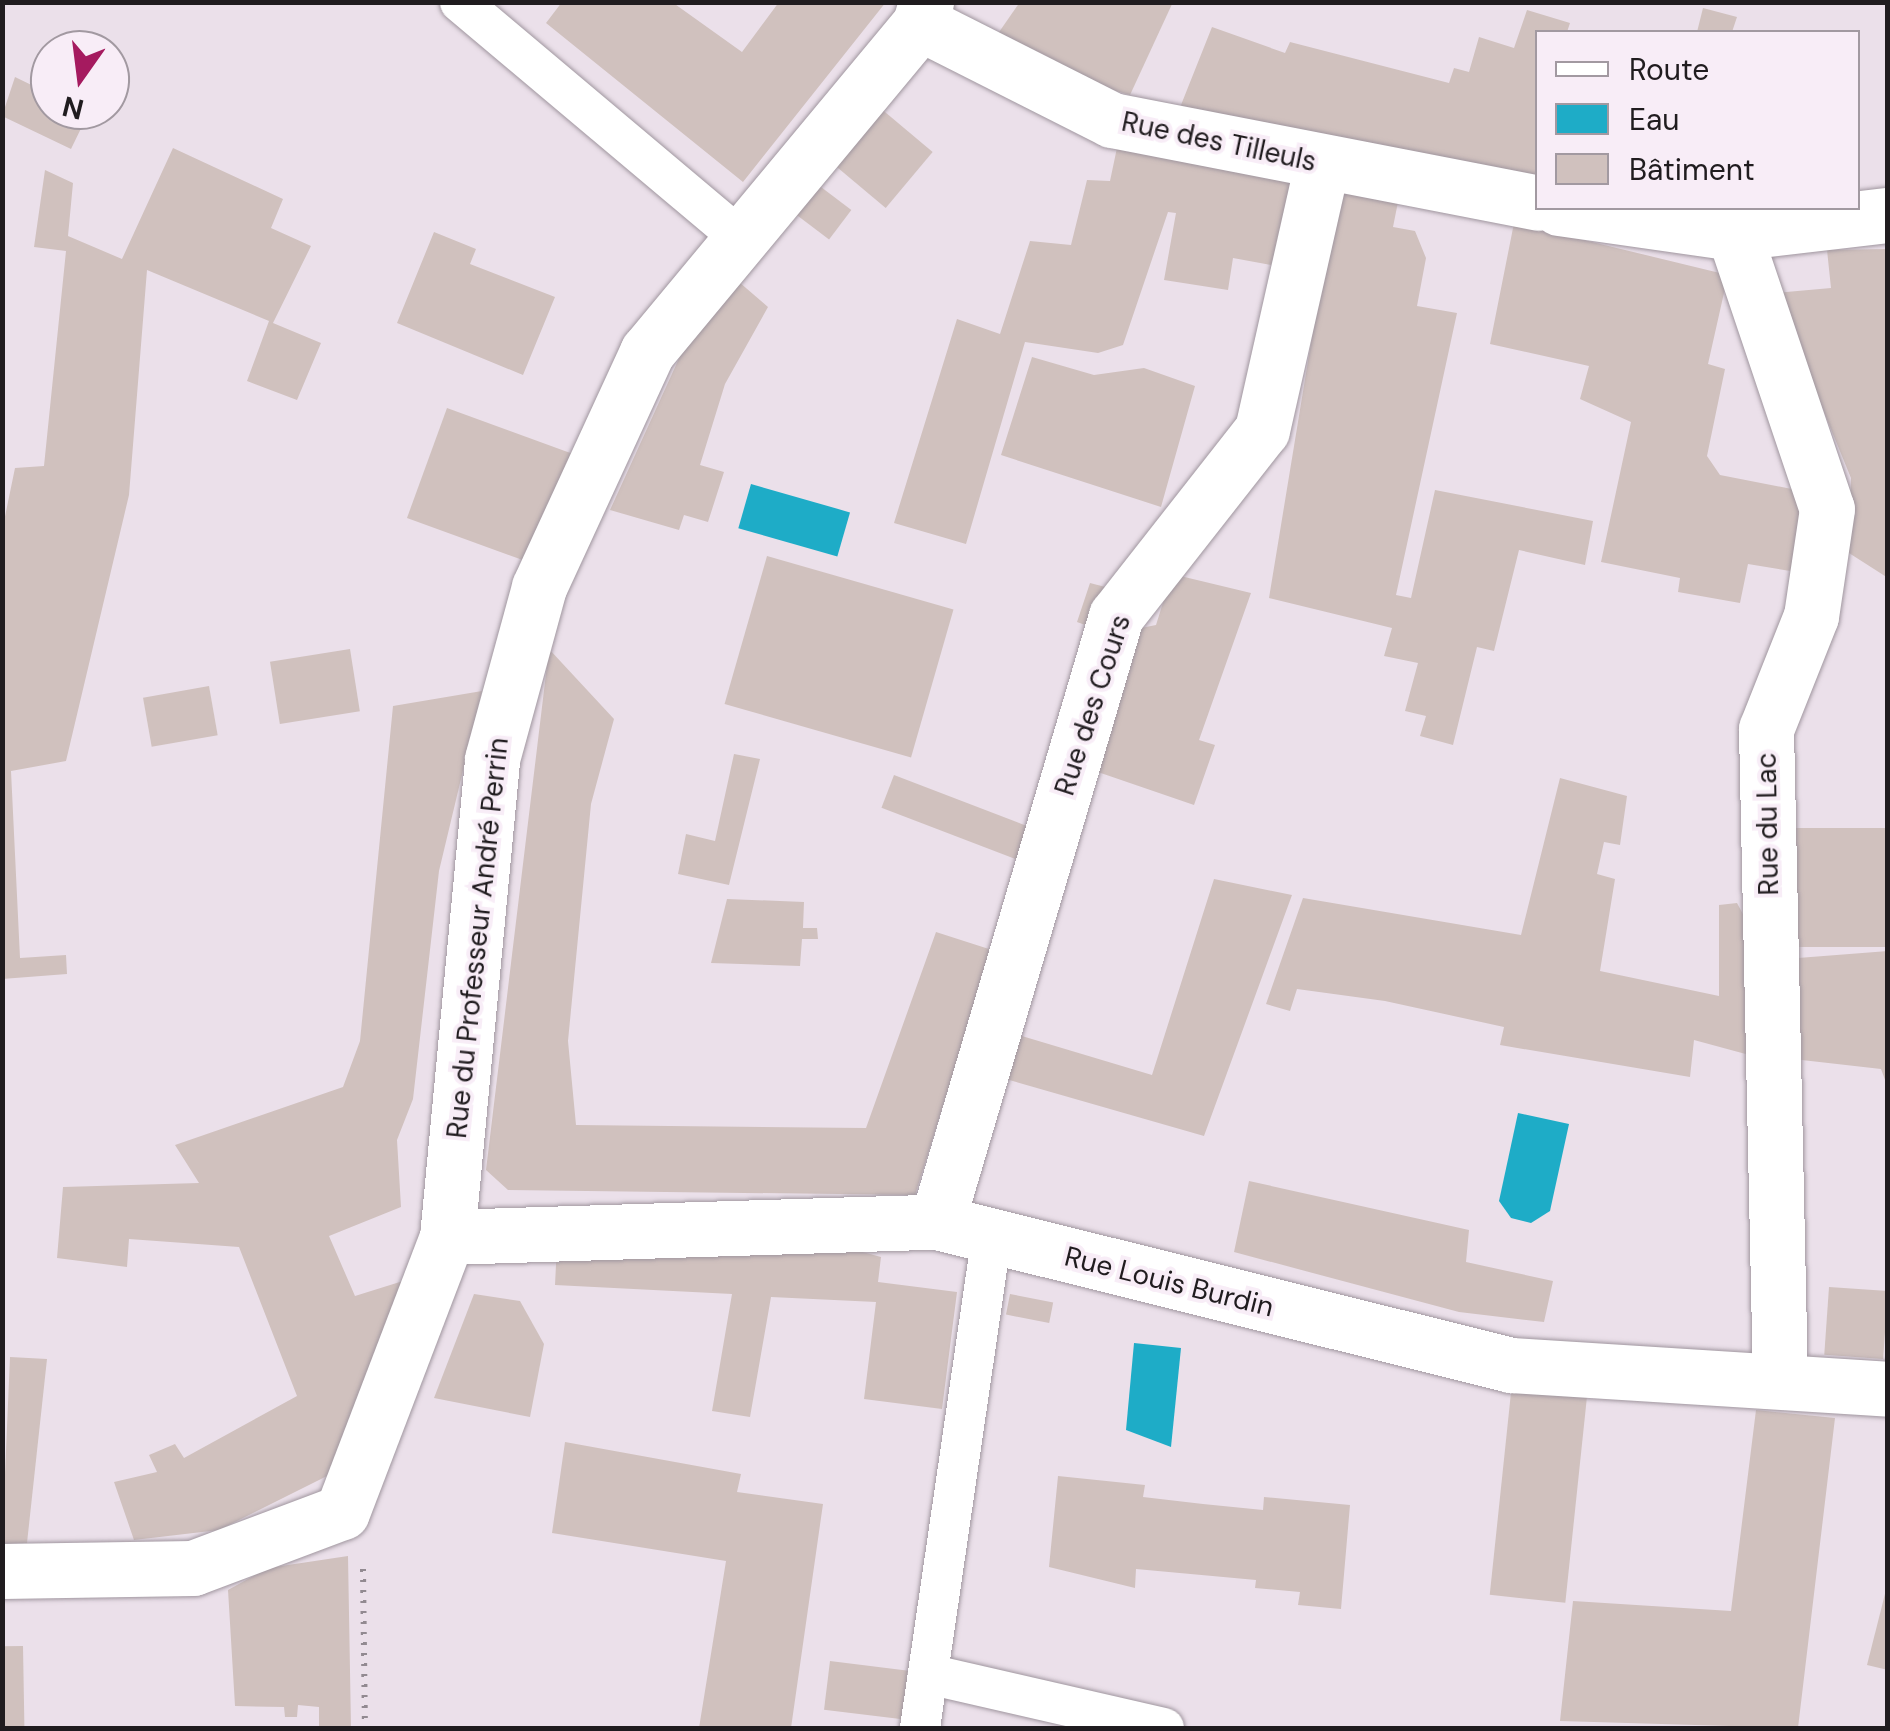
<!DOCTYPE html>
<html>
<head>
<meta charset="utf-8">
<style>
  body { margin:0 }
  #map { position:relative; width:1890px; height:1731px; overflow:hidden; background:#ebe0ea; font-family:"DM Sans",sans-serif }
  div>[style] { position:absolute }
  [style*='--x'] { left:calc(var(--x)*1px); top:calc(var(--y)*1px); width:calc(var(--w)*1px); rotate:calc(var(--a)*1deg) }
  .water>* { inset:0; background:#1eacc7; transform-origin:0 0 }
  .building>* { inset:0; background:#d0c1be; transform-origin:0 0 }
  .path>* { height:6px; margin-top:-3px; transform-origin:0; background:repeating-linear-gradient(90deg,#928a91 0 2.5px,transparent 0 10.5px) }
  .roads { filter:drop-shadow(0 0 2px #a0969f) drop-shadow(0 0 2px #a0969f) }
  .service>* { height:40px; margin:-20px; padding:0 20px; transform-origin:20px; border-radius:20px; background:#fff }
  .minor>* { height:55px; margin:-27.5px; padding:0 27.5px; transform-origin:27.5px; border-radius:27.5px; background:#fff }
  .tertiary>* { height:55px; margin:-27.5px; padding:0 27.5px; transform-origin:27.5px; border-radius:27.5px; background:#fff }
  span { translate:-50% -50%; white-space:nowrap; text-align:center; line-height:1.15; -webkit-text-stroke:8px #f8edf7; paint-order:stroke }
  .street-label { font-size:28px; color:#201c1f }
  .frame { position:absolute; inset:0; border:5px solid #201c1f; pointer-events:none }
  .legend { position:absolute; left:1535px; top:30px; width:325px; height:180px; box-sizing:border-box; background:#f8edf7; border:2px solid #a299a1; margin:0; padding:12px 18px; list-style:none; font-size:30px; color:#201c1f }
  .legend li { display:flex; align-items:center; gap:20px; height:50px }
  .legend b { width:50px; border:2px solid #a299a1 }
  .north { position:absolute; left:30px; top:30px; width:100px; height:100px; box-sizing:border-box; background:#f8edf7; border:2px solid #a299a1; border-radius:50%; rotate:194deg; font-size:28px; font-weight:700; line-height:40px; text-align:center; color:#201c1f }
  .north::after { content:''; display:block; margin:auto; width:35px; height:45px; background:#a51a5f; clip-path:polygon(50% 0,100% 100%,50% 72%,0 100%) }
</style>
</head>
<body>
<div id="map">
  <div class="water">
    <i style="left:751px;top:484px;width:103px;height:46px;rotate:16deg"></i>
    <i style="clip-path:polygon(1518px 1113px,1569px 1124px,1550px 1211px,1531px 1223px,1511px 1218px,1499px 1201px)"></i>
    <i style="clip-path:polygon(1134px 1343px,1181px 1348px,1171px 1447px,1126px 1430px)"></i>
  </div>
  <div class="building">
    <i style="clip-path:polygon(562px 2px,672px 2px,742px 52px,779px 2px,886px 2px,743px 182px,546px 23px)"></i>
    <i style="clip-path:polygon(1020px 2px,1173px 2px,1130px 95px,1071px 78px,997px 35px)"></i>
    <i style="clip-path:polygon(1703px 8px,1737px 17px,1732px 32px,1697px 32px)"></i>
    <i style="clip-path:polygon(1527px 10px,1570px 23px,1567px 32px,1538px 32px,1538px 179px,1179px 110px,1212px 27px,1285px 53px,1290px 42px,1449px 83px,1454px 68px,1469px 72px,1479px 37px,1514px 48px)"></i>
    <i style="clip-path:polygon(15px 77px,50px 94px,50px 110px,90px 110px,71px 149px,2px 116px)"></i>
    <i style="left:879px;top:107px;width:70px;height:73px;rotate:40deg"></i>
    <i style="clip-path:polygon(1118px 143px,1301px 182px,1271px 265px,1233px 258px,1228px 290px,1164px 280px,1176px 213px,1168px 212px,1123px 345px,1098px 353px,1025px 342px,966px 544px,894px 523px,957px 319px,1000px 334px,1030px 241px,1071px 245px,1087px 180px,1110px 181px)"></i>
    <i style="clip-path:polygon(173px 148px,283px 199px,271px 228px,311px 246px,273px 323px,321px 343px,297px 400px,247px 381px,269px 321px,147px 270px,129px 495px,66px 761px,11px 771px,20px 958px,66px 955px,67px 974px,2px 979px,2px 531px,15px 468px,44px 466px,66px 251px,34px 247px,45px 170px,73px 183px,68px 236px,122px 259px)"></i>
    <i style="left:817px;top:184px;width:43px;height:37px;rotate:37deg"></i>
    <i style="clip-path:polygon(1337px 185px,1399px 197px,1393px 227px,1415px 231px,1426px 258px,1417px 306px,1457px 313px,1396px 595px,1411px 598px,1435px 490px,1593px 521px,1585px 565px,1519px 550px,1494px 651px,1477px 647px,1453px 745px,1420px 736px,1426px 716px,1405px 711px,1418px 663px,1384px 656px,1392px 628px,1269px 598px)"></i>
    <i style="clip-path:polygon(1514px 223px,1728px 275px,1708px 364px,1725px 369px,1707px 456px,1720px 475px,1817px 494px,1790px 571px,1748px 564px,1740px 603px,1678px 592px,1680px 578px,1601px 562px,1631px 422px,1580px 399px,1589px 366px,1490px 344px)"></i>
    <i style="clip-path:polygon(434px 232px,476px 249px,470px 264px,555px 297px,523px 375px,397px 323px)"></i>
    <i style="clip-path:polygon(1888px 249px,1888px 578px,1849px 553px,1851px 478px,1775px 293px,1831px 288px,1827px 250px)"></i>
    <i style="clip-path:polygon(739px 282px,768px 307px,725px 384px,700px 465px,724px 472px,708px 522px,684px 515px,679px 530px,610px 510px,681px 354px)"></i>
    <i style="clip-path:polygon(1032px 357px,1094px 375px,1144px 368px,1195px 386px,1161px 507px,1001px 455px)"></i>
    <i style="left:447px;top:408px;width:132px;height:117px;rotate:20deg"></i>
    <i style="left:767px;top:556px;width:194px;height:154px;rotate:16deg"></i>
    <i style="clip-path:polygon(1172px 574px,1251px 593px,1199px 740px,1215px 745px,1194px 805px,1092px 770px,1141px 628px,1156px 625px)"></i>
    <i style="clip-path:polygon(1090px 583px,1113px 589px,1088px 626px,1077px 622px)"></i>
    <i style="left:350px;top:649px;width:63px;height:81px;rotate:81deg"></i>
    <i style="clip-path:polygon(549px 649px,614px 719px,591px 804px,568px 1041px,576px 1125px,866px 1128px,936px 932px,992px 950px,915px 1195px,508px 1190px,486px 1170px)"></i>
    <i style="left:209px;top:686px;width:50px;height:67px;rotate:80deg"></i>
    <i style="clip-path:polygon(482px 691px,439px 871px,413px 1099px,397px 1140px,401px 1207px,329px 1236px,355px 1296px,403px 1281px,337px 1471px,219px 1530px,134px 1540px,114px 1482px,157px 1472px,149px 1455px,175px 1444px,184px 1458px,297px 1396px,239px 1247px,129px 1239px,127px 1267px,57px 1258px,63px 1187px,199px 1183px,175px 1145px,343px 1087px,360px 1041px,393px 706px)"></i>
    <i style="clip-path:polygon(734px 754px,760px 759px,729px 885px,678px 874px,686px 834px,715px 841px)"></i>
    <i style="left:894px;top:775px;width:147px;height:35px;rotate:21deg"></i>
    <i style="clip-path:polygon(1560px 778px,1627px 796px,1620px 845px,1604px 842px,1597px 874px,1615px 879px,1600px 971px,1719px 996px,1719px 905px,1737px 903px,1751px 929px,1753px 1056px,1694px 1040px,1690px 1077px,1500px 1045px,1504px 1027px,1385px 1001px,1297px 989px,1290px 1011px,1266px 1004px,1303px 898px,1521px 935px)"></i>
    <i style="left:1888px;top:828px;width:119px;height:95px;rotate:90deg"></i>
    <i style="clip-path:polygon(1214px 879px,1292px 895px,1204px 1136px,992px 1075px,1005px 1031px,1152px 1075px)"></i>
    <i style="clip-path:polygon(727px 899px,804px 902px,803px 928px,817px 928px,818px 939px,802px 939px,800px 966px,711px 963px)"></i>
    <i style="clip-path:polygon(1888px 951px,1888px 1088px,1881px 1069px,1793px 1059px,1798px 958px)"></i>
    <i style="clip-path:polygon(1249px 1181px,1469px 1230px,1466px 1262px,1553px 1281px,1544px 1322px,1459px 1312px,1234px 1252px)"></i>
    <i style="clip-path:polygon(557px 1244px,852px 1249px,881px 1257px,878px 1282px,957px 1292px,942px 1409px,864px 1399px,876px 1302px,771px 1297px,750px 1417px,712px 1411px,732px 1294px,555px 1285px)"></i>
    <i style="left:1829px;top:1287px;width:59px;height:68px;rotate:4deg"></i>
    <i style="clip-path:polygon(474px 1294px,520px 1301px,544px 1344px,530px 1417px,434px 1398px)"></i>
    <i style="left:1010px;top:1294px;width:44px;height:21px;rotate:11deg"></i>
    <i style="clip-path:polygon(10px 1357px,47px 1359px,27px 1543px,2px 1544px)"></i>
    <i style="left:1512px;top:1383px;width:76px;height:213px;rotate:6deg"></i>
    <i style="clip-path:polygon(1756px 1410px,1835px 1418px,1798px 1728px,1560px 1721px,1573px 1601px,1731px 1611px)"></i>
    <i style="clip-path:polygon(565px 1442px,741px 1474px,737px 1492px,823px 1504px,791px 1728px,699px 1728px,726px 1561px,552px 1533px)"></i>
    <i style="clip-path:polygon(1058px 1476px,1145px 1485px,1143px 1497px,1203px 1504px,1263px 1510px,1264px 1497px,1350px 1505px,1341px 1609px,1298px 1605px,1300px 1592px,1255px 1588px,1256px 1580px,1136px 1569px,1135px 1588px,1049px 1567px)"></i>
    <i style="clip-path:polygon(348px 1556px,351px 1728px,319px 1728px,319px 1707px,298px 1705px,297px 1717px,285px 1717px,284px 1707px,235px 1706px,228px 1590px,268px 1568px)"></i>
    <i style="clip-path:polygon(1888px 1582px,1888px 1670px,1867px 1665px)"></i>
    <i style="left:23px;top:1646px;width:82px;height:21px;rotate:89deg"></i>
    <i style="left:830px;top:1661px;width:79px;height:49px;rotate:7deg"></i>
  </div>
  <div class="path">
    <i style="--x:363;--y:1569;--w:159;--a:89.3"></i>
  </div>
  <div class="roads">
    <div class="service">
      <i style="--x:460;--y:2;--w:362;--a:40.1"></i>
      <i style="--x:928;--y:1674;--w:242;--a:12.9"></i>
      <i style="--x:920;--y:1728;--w:496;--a:-81.7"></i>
    </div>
    <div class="minor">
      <i style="--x:920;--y:23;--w:215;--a:26.8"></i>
      <i style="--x:1112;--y:120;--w:434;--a:11"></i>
      <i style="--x:1559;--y:208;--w:177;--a:8.1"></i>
      <i style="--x:1734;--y:233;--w:155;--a:-6.7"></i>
      <i style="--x:1734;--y:233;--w:291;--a:71.4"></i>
      <i style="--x:1827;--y:509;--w:108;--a:98.5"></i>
      <i style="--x:1811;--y:616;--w:122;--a:111.7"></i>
      <i style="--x:1766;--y:729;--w:651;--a:88.77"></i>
      <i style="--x:937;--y:1222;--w:632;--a:-73.54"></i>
      <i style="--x:1116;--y:616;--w:236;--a:-51.9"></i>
      <i style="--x:1262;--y:430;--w:273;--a:-77.3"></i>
      <i style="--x:447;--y:1237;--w:490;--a:-1.8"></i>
      <i style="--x:937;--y:1222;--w:592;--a:13.99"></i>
      <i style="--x:1511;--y:1365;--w:378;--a:3.6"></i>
    </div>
    <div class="tertiary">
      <i style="--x:2;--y:1571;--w:191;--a:-0.9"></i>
      <i style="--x:193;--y:1568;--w:159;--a:-20.6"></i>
      <i style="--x:342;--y:1512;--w:294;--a:-69.1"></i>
      <i style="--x:447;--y:1237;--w:480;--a:-84.6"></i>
      <i style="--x:492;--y:759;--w:178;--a:-74.7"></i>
      <i style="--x:539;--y:587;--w:259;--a:-65.3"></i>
      <i style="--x:647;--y:352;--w:428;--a:-50.3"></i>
      <i style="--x:920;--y:23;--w:22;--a:-74"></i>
    </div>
  </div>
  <div class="street-label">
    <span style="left:1219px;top:142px;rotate:12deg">Rue des Tilleuls</span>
    <span style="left:1093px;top:705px;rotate:-72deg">Rue des Cours</span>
    <span style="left:1768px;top:824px;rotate:-91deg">Rue du Lac</span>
    <span style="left:478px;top:938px;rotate:-84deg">Rue du Professeur André Perrin</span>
    <span style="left:1169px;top:1282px;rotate:14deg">Rue Louis Burdin</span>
  </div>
  <div class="frame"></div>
  <ul class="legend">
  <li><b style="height:12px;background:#fff"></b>Route</li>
  <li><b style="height:28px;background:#1eacc7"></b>Eau</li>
  <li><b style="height:28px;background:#d0c1be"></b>Bâtiment</li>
  </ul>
  <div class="north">N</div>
</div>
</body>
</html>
